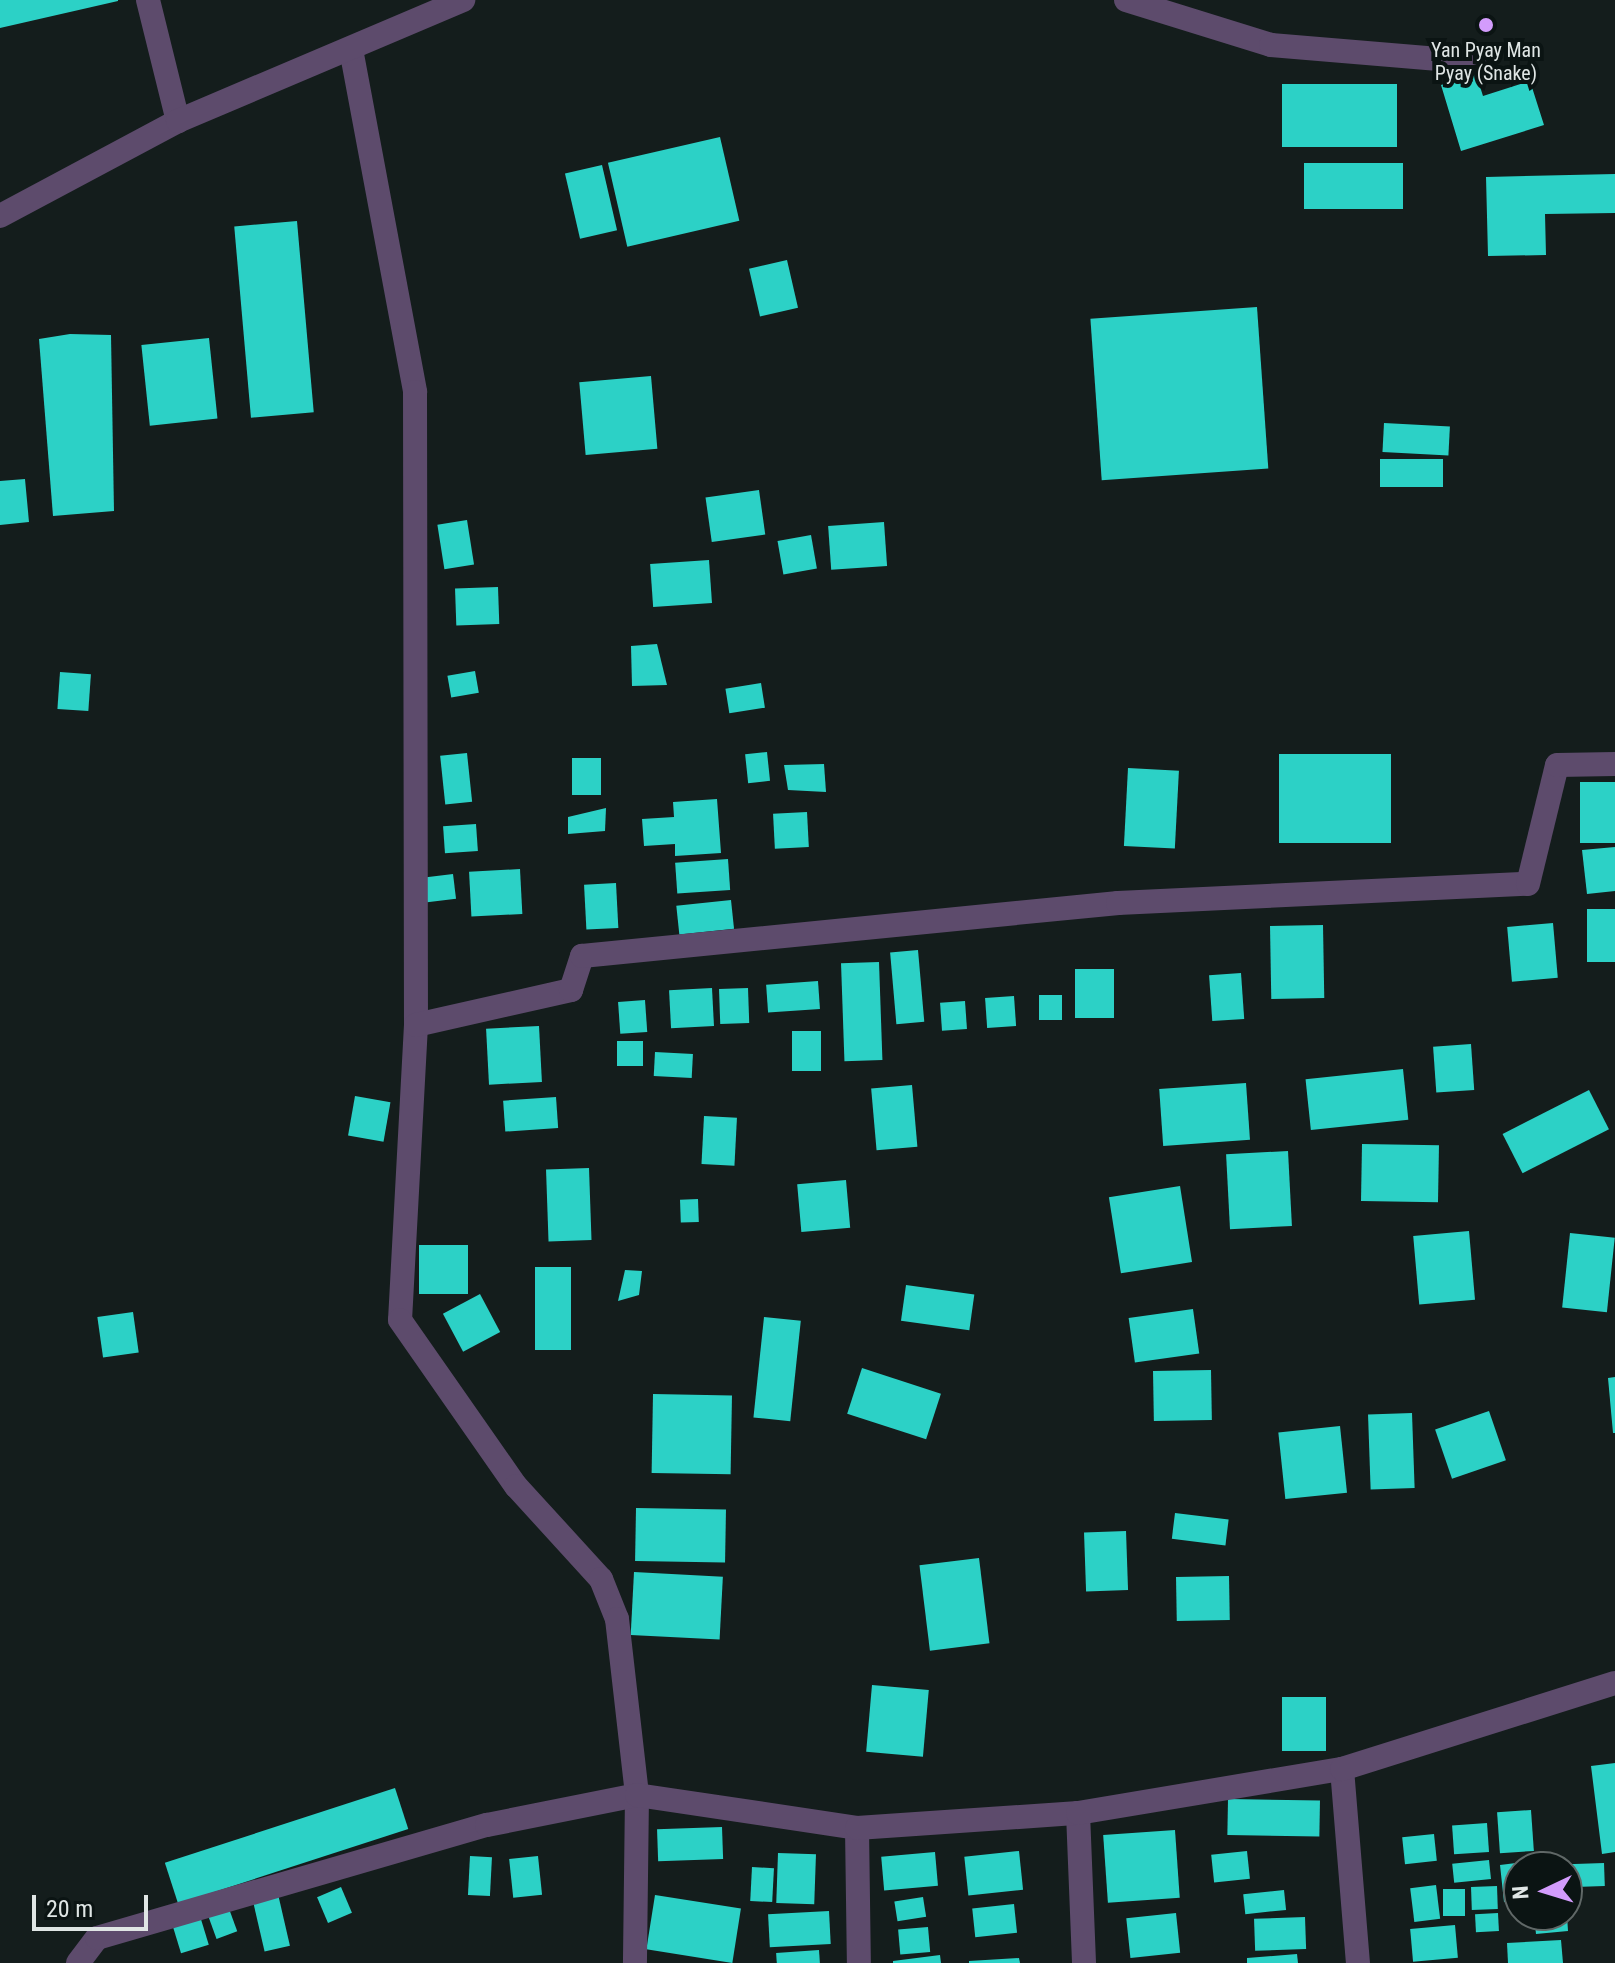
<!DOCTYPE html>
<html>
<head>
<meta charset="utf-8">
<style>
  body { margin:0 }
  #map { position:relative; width:1615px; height:1963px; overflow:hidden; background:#141d1c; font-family:"Roboto Condensed",sans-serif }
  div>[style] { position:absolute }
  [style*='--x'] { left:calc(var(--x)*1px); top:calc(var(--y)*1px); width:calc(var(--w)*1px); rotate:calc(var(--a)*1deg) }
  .building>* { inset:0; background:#2cd1c6; transform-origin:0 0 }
  .minor>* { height:24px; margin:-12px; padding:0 12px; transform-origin:12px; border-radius:12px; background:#5d4b6c }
  .dots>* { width:22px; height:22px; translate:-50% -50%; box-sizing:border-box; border:4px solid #0b1413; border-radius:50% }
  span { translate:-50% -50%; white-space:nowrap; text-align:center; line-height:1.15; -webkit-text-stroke:8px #0b1413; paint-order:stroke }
  .poi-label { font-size:20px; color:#e0e6e5 }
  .north { position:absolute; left:1503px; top:1851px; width:80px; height:80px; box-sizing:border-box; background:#0b1413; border:2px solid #606867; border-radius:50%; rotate:266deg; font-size:22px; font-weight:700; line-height:32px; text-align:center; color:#e0e6e5 }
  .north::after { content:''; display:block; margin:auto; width:28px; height:36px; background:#d39cfc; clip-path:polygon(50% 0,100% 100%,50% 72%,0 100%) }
  .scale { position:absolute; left:32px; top:1895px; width:116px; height:36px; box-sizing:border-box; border:4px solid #e0e6e5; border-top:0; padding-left:10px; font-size:24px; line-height:28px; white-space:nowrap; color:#e0e6e5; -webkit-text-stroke:6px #0b1413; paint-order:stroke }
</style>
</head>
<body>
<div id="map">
  <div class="building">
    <i style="clip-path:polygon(0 0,118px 0,118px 1px,0 28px)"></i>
    <i style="clip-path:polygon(1476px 74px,1483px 96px,1530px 81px,1544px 125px,1461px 151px,1441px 85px)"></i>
    <i style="left:1282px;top:84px;width:115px;height:63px"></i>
    <i style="left:720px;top:137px;width:86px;height:115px;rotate:77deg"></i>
    <i style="left:1304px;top:163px;width:99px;height:46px"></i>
    <i style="left:602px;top:165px;width:67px;height:38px;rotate:77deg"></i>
    <i style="clip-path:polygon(1615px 174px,1615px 213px,1545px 214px,1546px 255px,1488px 256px,1486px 177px)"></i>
    <i style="left:297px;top:221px;width:192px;height:63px;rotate:85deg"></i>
    <i style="left:787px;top:260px;width:49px;height:39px;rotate:77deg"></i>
    <i style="left:1257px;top:307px;width:162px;height:167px;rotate:86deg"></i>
    <i style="clip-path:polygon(70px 334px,111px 335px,114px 511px,53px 516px,39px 339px)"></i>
    <i style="left:209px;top:338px;width:81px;height:68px;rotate:84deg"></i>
    <i style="left:651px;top:376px;width:73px;height:72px;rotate:85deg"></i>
    <i style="left:1384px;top:423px;width:66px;height:29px;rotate:3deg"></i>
    <i style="left:1443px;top:459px;width:28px;height:63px;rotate:90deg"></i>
    <i style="clip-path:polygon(25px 479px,29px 522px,0 525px,0 481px)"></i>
    <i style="left:759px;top:490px;width:45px;height:54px;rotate:82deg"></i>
    <i style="left:467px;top:520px;width:45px;height:30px;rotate:81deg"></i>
    <i style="left:884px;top:522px;width:44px;height:56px;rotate:86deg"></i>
    <i style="left:811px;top:535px;width:34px;height:34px;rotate:80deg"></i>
    <i style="left:709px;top:560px;width:43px;height:59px;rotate:86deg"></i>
    <i style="left:498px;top:587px;width:37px;height:43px;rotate:88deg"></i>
    <i style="clip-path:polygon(657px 644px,667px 685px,632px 686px,631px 646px)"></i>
    <i style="left:475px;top:671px;width:22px;height:28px;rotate:80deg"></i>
    <i style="left:60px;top:672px;width:31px;height:37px;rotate:4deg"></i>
    <i style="left:761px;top:683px;width:25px;height:36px;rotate:81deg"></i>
    <i style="left:767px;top:752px;width:29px;height:22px;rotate:84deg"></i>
    <i style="left:467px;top:753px;width:49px;height:27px;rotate:84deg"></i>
    <i style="left:1391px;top:754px;width:89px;height:112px;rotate:90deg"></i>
    <i style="left:572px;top:758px;width:29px;height:37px"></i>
    <i style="clip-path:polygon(824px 764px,826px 792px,788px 790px,784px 765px)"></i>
    <i style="left:1128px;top:768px;width:51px;height:78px;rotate:3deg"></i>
    <i style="left:1580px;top:782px;width:35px;height:61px"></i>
    <i style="clip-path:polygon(717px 799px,721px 853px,675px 856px,675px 844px,644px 846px,642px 819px,674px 817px,673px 802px)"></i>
    <i style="clip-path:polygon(606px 808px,605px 831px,568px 834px,568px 817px)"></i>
    <i style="left:807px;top:812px;width:35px;height:34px;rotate:87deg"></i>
    <i style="left:476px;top:824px;width:27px;height:33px;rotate:86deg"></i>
    <i style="clip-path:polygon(1615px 847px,1615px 891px,1587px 894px,1582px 850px)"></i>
    <i style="left:728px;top:859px;width:31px;height:53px;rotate:86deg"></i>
    <i style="left:520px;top:869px;width:45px;height:51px;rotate:87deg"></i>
    <i style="left:453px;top:874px;width:25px;height:29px;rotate:83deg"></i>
    <i style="left:616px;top:883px;width:45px;height:32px;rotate:87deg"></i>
    <i style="left:731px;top:900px;width:29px;height:55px;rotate:84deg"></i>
    <i style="left:1615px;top:909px;width:53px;height:28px;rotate:90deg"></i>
    <i style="left:1553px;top:923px;width:55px;height:46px;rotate:85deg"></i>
    <i style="left:1323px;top:925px;width:73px;height:53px;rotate:89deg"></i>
    <i style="left:918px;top:950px;width:72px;height:28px;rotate:85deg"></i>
    <i style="left:879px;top:962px;width:98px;height:38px;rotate:88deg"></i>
    <i style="left:1075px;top:969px;width:39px;height:49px"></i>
    <i style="left:1241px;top:973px;width:46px;height:32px;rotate:86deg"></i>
    <i style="left:818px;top:981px;width:28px;height:52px;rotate:86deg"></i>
    <i style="left:712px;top:988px;width:38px;height:43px;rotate:87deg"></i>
    <i style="left:748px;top:988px;width:35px;height:29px;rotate:88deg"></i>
    <i style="left:1039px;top:995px;width:23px;height:25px"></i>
    <i style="left:1014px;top:996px;width:30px;height:29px;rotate:86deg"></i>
    <i style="left:645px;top:1000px;width:32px;height:27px;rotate:86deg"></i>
    <i style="left:965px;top:1001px;width:28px;height:25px;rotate:86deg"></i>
    <i style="left:539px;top:1026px;width:56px;height:53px;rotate:87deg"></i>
    <i style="left:792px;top:1031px;width:29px;height:40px"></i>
    <i style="left:617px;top:1041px;width:26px;height:25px"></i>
    <i style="left:1471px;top:1044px;width:46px;height:38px;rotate:86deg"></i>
    <i style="left:655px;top:1052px;width:38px;height:24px;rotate:3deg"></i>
    <i style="left:1403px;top:1069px;width:51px;height:98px;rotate:84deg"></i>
    <i style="left:1246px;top:1083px;width:57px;height:87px;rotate:86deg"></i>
    <i style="left:912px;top:1085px;width:62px;height:41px;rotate:85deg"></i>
    <i style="left:1589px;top:1090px;width:44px;height:97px;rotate:63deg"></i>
    <i style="left:355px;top:1096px;width:36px;height:40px;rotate:10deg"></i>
    <i style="left:556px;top:1097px;width:31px;height:53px;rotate:86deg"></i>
    <i style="left:704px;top:1116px;width:33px;height:48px;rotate:3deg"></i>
    <i style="left:1362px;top:1144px;width:77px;height:57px;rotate:1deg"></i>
    <i style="left:1288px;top:1151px;width:75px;height:62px;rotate:87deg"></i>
    <i style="left:589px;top:1168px;width:72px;height:43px;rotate:88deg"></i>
    <i style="left:846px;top:1180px;width:48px;height:49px;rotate:85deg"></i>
    <i style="left:1180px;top:1186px;width:77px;height:72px;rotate:81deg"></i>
    <i style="left:698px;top:1199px;width:23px;height:18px;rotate:88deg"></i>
    <i style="left:1469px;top:1231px;width:69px;height:56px;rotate:85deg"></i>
    <i style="left:1570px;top:1233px;width:45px;height:75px;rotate:6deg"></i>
    <i style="left:419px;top:1245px;width:49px;height:49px"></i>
    <i style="left:535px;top:1267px;width:36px;height:83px"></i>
    <i style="clip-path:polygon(625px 1270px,642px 1271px,639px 1295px,618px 1301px)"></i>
    <i style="left:906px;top:1285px;width:69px;height:36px;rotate:8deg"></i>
    <i style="left:480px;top:1294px;width:43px;height:42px;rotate:62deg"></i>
    <i style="left:1193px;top:1309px;width:45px;height:65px;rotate:82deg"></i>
    <i style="left:133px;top:1312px;width:41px;height:36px;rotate:82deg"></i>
    <i style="left:764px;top:1317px;width:37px;height:101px;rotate:6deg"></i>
    <i style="left:862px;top:1368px;width:83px;height:48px;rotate:18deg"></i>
    <i style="left:1211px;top:1370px;width:50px;height:58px;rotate:89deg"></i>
    <i style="clip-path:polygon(1615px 1377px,1615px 1433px,1613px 1433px,1608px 1378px)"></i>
    <i style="left:653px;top:1394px;width:79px;height:79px;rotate:1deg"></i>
    <i style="left:1489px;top:1411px;width:52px;height:57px;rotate:71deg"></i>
    <i style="left:1412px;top:1413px;width:75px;height:44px;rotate:88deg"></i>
    <i style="left:1340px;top:1426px;width:67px;height:62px;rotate:84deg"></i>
    <i style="left:636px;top:1508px;width:90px;height:53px;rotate:1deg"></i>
    <i style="left:1175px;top:1513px;width:54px;height:26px;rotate:7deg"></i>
    <i style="left:1126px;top:1531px;width:59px;height:42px;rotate:88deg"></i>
    <i style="left:979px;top:1558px;width:86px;height:60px;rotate:83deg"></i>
    <i style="left:634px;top:1572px;width:89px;height:63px;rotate:3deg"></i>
    <i style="left:1229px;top:1576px;width:44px;height:53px;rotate:89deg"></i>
    <i style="left:872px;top:1685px;width:57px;height:67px;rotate:5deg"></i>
    <i style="left:1282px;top:1697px;width:44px;height:54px"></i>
    <i style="clip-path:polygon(1615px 1763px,1615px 1852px,1602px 1854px,1591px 1766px)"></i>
    <i style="left:395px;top:1788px;width:43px;height:242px;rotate:72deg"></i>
    <i style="left:1228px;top:1799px;width:92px;height:36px;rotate:1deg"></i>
    <i style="left:1531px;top:1810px;width:41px;height:34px;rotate:86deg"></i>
    <i style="left:1487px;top:1823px;width:29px;height:35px;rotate:86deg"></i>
    <i style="left:722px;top:1827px;width:32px;height:65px;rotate:88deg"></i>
    <i style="left:1175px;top:1830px;width:68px;height:72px;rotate:86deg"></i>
    <i style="left:1434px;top:1834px;width:27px;height:32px;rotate:84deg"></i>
    <i style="left:1019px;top:1851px;width:39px;height:55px;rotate:84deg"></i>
    <i style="left:1247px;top:1851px;width:28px;height:36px;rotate:84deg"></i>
    <i style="left:935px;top:1852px;width:34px;height:54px;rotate:85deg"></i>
    <i style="left:778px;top:1853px;width:38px;height:50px;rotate:2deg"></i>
    <i style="left:470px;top:1856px;width:22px;height:39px;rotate:3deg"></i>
    <i style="left:538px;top:1856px;width:39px;height:29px;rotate:84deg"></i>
    <i style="left:1489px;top:1860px;width:19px;height:37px;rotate:84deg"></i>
    <i style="clip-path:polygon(1532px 1861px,1533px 1867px,1519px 1867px,1519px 1901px,1504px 1902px,1500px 1865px)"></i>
    <i style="left:1604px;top:1863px;width:23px;height:37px;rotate:88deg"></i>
    <i style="left:752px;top:1867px;width:22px;height:34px;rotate:3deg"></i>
    <i style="left:1436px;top:1885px;width:34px;height:26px;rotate:83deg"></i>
    <i style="left:1497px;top:1886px;width:23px;height:26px;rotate:88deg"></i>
    <i style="left:341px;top:1887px;width:28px;height:26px;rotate:67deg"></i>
    <i style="left:1443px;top:1889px;width:22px;height:27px"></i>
    <i style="left:1284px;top:1890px;width:20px;height:41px;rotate:84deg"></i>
    <i style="left:278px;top:1894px;width:53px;height:26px;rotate:77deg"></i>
    <i style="left:655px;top:1895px;width:87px;height:55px;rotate:9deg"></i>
    <i style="left:923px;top:1897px;width:20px;height:29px;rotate:81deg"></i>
    <i style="left:1014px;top:1904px;width:29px;height:42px;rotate:84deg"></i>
    <i style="left:228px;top:1906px;width:27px;height:22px;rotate:70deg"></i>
    <i style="left:829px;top:1911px;width:33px;height:61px;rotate:87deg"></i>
    <i style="left:1176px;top:1913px;width:40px;height:50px;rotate:84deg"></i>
    <i style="left:1498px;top:1913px;width:18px;height:23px;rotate:87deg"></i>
    <i style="clip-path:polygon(1534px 1915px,1567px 1915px,1568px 1931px,1536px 1934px)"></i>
    <i style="left:200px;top:1916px;width:30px;height:29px;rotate:73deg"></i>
    <i style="left:1305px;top:1917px;width:32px;height:51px;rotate:88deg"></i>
    <i style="left:1455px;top:1925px;width:33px;height:45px;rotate:85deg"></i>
    <i style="left:928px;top:1927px;width:25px;height:30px;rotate:85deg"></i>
    <i style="clip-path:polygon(1561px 1940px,1563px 1963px,1508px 1963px,1507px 1943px)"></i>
    <i style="left:819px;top:1950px;width:13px;height:43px;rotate:86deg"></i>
    <i style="clip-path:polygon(1297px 1954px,1298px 1963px,1247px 1963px,1247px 1958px)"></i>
    <i style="clip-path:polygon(940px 1955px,941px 1963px,893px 1963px,893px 1961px)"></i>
    <i style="clip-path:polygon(1019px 1958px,1020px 1963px,969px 1963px,969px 1961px)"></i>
  </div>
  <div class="minor">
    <i style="--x:148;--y:0;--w:125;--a:76.1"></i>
    <i style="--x:1126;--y:0;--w:152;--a:17.2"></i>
    <i style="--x:1271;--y:45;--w:204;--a:4.8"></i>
    <i style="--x:351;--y:49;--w:349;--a:79.4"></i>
    <i style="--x:415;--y:392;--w:633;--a:89.91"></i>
    <i style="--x:416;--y:1025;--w:295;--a:93.1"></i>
    <i style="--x:400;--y:1320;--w:203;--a:55.1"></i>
    <i style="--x:516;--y:1486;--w:126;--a:47.6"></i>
    <i style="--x:601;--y:1579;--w:43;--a:68.2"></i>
    <i style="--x:617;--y:1619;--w:177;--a:83.5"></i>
    <i style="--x:637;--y:1795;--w:168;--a:90.7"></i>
    <i style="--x:0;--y:216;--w:202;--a:-28.1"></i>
    <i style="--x:178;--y:121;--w:310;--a:-23"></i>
    <i style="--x:416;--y:1025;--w:159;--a:-12.7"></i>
    <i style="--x:571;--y:990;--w:36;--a:-72"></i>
    <i style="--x:582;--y:956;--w:539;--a:-5.65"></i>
    <i style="--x:1118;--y:903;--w:410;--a:-2.7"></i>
    <i style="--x:1528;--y:884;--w:122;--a:-76.3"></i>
    <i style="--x:1557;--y:765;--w:58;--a:-1"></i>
    <i style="--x:1342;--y:1769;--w:195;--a:85.3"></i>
    <i style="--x:1078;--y:1813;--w:150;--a:87.7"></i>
    <i style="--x:857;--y:1828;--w:135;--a:89.2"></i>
    <i style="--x:78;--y:1963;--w:31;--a:-53"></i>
    <i style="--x:97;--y:1938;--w:406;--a:-16.2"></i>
    <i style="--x:487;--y:1825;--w:153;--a:-11.3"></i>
    <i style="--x:637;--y:1795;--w:222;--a:8.5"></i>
    <i style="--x:857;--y:1828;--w:222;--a:-3.9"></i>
    <i style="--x:1078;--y:1813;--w:268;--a:-9.5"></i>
    <i style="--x:1342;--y:1769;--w:286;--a:-17.5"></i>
  </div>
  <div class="dots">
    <i style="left:1486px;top:25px;background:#d39cfc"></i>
  </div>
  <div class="poi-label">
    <span style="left:1486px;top:62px">Yan Pyay Man<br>Pyay (Snake)</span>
  </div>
  <div class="north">N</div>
  <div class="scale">20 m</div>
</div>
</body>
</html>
